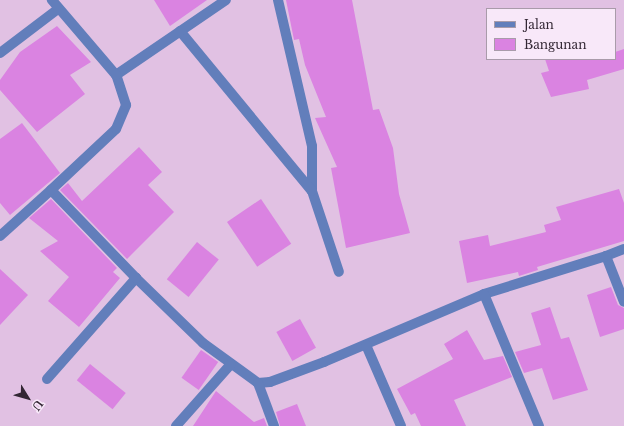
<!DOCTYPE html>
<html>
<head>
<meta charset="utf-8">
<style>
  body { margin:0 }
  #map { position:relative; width:624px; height:426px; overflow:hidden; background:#e1c1e3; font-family:"Libre Baskerville",serif }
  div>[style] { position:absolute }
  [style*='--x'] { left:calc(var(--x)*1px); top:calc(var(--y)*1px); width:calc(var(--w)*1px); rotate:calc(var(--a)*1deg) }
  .building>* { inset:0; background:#da83e1; transform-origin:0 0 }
  .minor>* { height:10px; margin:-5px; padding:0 5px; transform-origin:5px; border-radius:5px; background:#627ebb }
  span { translate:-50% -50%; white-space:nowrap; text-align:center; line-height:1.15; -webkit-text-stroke:4px #f8e8f9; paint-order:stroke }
  .legend { position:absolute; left:486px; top:8px; width:130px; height:52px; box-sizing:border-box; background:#f8e8f9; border:1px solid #a99baa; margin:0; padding:5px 7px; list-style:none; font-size:12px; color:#332734 }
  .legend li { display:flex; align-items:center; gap:8px; height:20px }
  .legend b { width:20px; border:1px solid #a99baa }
  .north { position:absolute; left:8px; top:378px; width:40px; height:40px; -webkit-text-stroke:3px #f8e8f9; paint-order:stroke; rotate:127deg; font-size:11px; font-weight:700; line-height:16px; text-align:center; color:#332734 }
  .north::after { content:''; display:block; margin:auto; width:14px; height:18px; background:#332734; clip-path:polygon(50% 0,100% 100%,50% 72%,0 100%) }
</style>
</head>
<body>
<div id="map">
  <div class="building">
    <i style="clip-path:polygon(154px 0,207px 0,170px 26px)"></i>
    <i style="clip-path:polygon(286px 0,352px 0,373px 110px,379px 109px,393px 148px,399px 194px,410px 233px,346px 248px,331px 168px,337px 167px,315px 118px,326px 117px,305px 65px,299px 39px,294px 40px)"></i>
    <i style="clip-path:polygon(57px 26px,91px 62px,70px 75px,85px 94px,37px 132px,0 90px,0 80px,20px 52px)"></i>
    <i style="clip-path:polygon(624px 49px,624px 69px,587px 80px,589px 89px,551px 97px,541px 73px,549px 71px,545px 59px,615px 59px,615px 52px)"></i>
    <i style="clip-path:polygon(22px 123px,60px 173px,10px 215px,0 203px,0 139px)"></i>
    <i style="clip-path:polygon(139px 147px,162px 172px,148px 185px,174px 212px,127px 259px,60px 190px,68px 183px,82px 201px)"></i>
    <i style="clip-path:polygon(619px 189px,624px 203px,624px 241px,537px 267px,538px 270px,519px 276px,518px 272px,467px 283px,459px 241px,488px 235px,490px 246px,546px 232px,544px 225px,561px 220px,556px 207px)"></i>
    <i style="clip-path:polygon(51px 199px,117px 268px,113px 272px,120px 278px,79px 327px,48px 301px,69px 277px,40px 251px,58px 241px,29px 218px)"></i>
    <i style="left:261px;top:199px;width:54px;height:41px;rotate:56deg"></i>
    <i style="left:197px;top:242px;width:28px;height:48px;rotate:39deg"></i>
    <i style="clip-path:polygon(0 269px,28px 295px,0 325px)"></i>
    <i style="clip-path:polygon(611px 287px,618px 305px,624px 308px,624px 329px,600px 337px,587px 295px)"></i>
    <i style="clip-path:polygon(550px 307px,561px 339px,569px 337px,588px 390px,553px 400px,542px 368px,524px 373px,515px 352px,541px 345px,531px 313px)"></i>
    <i style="left:300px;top:319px;width:33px;height:27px;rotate:61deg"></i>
    <i style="clip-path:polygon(467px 330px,484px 360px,503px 356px,512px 377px,454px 400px,466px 426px,421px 426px,415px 413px,411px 415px,397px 389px,453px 359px,444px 344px)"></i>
    <i style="left:201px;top:350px;width:21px;height:34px;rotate:35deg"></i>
    <i style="left:90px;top:364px;width:46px;height:21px;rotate:39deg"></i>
    <i style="clip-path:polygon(216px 391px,254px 422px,264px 418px,267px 426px,193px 426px)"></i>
    <i style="clip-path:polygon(297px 404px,306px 426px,280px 426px,276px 412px)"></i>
  </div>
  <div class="minor">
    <i style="--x:278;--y:0;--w:150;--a:76.9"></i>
    <i style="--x:312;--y:146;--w:45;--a:90"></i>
    <i style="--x:312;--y:191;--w:85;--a:71.6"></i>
    <i style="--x:180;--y:31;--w:207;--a:50.5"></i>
    <i style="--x:0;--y:53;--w:73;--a:-37.2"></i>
    <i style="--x:116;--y:75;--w:133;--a:-34.3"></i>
    <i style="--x:0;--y:236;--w:69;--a:-42"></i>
    <i style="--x:624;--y:249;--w:19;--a:159"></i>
    <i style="--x:606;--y:256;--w:49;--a:68.6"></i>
    <i style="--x:136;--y:278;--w:93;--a:44.1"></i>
    <i style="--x:203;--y:343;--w:68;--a:36"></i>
    <i style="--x:258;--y:383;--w:12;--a:-5"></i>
    <i style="--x:270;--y:382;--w:58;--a:-20.3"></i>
    <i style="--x:324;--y:362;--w:174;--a:-23"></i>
    <i style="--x:484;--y:294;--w:128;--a:-17.3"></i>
    <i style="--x:484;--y:294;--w:143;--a:67.4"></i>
    <i style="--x:366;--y:345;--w:88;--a:66.6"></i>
    <i style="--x:47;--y:379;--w:135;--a:-48.6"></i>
    <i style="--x:136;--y:278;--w:122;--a:-134"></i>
    <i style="--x:51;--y:190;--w:89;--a:-43.2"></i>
    <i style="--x:116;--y:129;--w:26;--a:-67"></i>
    <i style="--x:126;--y:105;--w:32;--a:-108"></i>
    <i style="--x:116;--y:75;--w:99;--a:-130.5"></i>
    <i style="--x:258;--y:383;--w:46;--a:69.6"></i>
    <i style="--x:176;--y:426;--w:83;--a:-48.4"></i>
  </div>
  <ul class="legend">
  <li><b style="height:5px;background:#627ebb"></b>Jalan</li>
  <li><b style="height:11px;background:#da83e1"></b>Bangunan</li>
  </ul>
  <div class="north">U</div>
</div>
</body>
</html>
